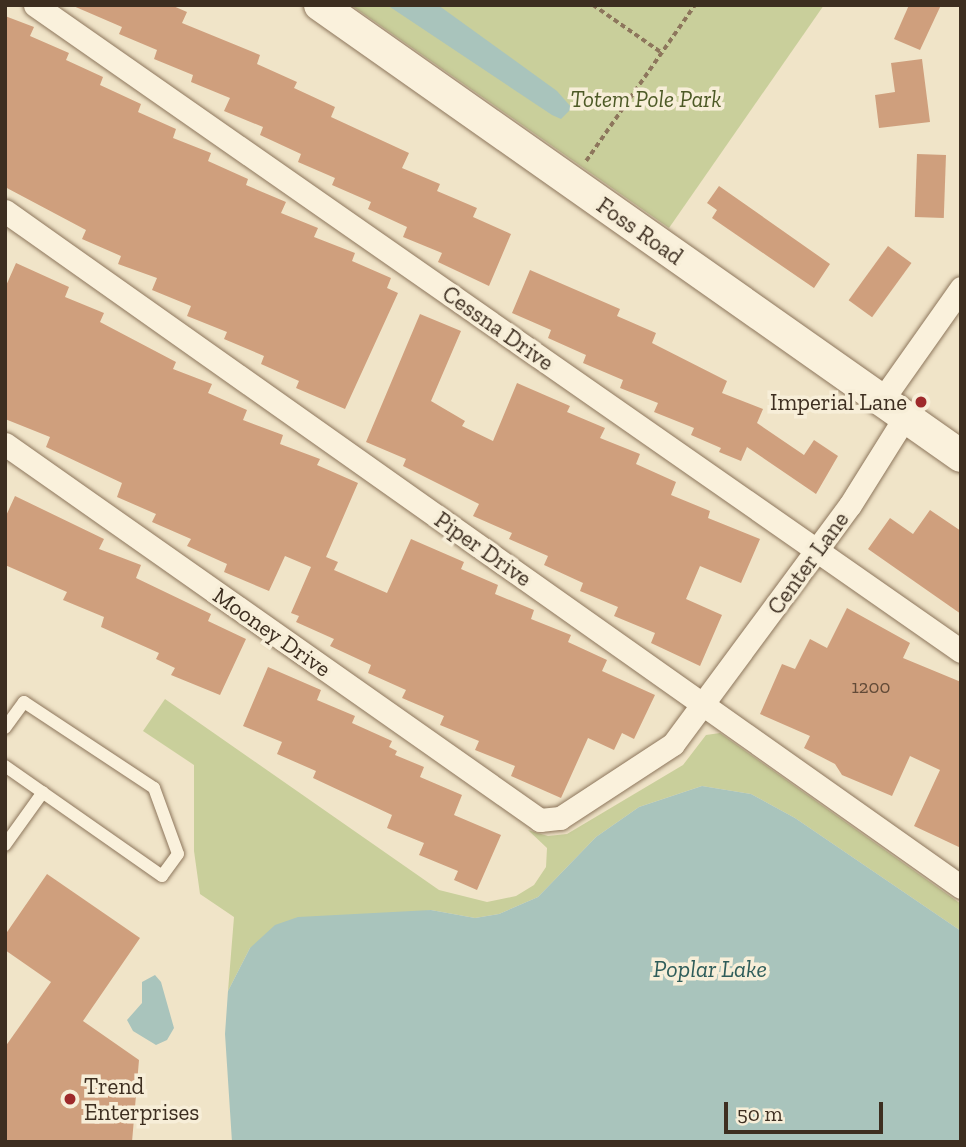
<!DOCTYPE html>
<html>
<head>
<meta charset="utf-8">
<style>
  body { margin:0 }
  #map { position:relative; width:966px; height:1147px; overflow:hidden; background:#f0e4c8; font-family:"Zilla Slab",serif }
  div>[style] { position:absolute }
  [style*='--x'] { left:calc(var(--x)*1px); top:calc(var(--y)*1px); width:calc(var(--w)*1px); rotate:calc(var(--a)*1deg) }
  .green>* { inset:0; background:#c9cf9b }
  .water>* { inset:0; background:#a9c4bc }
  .building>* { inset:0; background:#cf9f7d; transform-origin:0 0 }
  .path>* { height:3.5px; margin-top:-1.75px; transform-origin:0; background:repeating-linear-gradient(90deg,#8d765c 0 5px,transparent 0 8.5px) }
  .roads { filter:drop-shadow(0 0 2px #8d765c) drop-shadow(0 0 2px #8d765c) }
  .lane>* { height:12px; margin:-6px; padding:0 6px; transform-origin:6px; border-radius:6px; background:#faf1dc }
  .street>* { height:23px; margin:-11.5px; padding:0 11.5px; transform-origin:11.5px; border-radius:11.5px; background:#faf1dc }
  .secondary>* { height:32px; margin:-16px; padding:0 16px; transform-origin:16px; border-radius:16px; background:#faf1dc }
  .dots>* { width:19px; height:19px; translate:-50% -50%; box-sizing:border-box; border:4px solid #f7eed8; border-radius:50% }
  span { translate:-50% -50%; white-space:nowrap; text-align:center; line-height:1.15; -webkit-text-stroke:7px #f7eed8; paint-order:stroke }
  .number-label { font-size:19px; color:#624a37 }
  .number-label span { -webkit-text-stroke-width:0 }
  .park-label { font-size:23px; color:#4d5a26; font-style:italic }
  .street-label { font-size:23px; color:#3d2e20 }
  .poi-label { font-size:23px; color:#3d2e20 }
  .right { translate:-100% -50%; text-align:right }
  .left { translate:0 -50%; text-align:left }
  .water-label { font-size:24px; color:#2f5d5a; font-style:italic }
  .frame { position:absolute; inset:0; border:7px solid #3d2e20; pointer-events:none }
  .scale { position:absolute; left:724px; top:1102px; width:159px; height:32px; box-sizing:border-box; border:4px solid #3d2e20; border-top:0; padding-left:9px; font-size:21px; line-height:24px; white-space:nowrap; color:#3d2e20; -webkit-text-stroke:5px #f7eed8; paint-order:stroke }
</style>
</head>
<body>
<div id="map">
  <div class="green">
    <i style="clip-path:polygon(351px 5px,824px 5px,669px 228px)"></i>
    <i style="clip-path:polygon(165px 699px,439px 890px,487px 902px,516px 896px,534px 885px,546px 867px,547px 848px,528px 830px,548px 836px,567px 834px,683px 765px,706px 735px,720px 733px,961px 904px,961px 931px,795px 818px,751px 794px,702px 786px,639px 807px,596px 837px,538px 897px,499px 914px,475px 918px,431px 910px,250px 948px,228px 991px,234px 917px,200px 894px,194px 851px,194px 765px,143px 731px)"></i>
  </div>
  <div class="water">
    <i style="clip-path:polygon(387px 5px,438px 5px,557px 91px,572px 108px,561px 119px,552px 115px)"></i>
    <i style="clip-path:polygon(702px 786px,751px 794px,795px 818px,961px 931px,961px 1142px,232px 1142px,225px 1034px,228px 991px,250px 948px,275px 925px,298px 917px,431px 910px,475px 918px,499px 914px,538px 897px,596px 837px,639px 807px)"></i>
    <i style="clip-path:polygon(155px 975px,161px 982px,174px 1028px,167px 1040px,156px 1045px,133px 1031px,127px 1020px,142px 1003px,142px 982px)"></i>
  </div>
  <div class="building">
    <i style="clip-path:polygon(71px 5px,171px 5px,187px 12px,182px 23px,260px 55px,257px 64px,297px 82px,294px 88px,335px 107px,331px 117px,409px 153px,402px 168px,440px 184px,437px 191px,477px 208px,473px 217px,511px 234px,489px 286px,438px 262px,442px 253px,403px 237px,407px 227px,368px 209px,371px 202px,332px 185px,335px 178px,298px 162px,301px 154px,260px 135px,263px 127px,224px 111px,230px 98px,191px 82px,193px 75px,154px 59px,157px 50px,119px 34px,122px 27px)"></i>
    <i style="clip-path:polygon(909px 5px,941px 5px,920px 50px,894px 39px)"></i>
    <i style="clip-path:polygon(5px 16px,34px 27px,30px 36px,69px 53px,66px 60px,103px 77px,100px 85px,141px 104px,138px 112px,176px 129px,173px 138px,211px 153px,208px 161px,248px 179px,246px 185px,286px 202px,281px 213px,318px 228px,314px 237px,355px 253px,352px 261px,391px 278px,387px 288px,398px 293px,345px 409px,296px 388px,299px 381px,261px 364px,264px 356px,224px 339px,227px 332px,187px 316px,191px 306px,152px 290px,157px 278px,118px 264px,121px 256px,82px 239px,86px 230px,5px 187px)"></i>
    <i style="clip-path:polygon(922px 59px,930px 122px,879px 128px,875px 95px,895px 92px,891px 63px)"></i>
    <i style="left:917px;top:154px;width:29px;height:63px;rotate:2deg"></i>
    <i style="clip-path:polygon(719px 186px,830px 264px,814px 288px,712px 218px,717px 210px,707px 203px)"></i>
    <i style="left:888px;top:246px;width:29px;height:67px;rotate:36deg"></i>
    <i style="clip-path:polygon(16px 263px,69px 287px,65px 297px,104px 313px,100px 322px,176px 362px,173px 369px,212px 384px,208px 393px,247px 410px,243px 420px,283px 435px,280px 444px,320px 459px,317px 465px,358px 483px,326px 557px,338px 562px,334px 570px,387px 593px,411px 539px,464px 562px,461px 569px,498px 585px,495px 594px,534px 610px,531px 619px,571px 635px,568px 642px,607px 660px,602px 671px,655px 695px,634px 739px,622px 733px,614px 750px,588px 738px,561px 798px,511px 776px,515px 766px,475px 750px,479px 741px,440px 725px,444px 716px,402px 698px,406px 690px,368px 673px,371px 665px,330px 646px,334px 639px,296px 622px,299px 616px,291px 613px,311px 567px,285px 556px,269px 591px,224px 572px,227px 564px,187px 546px,191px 539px,152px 522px,156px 514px,117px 497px,122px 483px,46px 447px,50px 437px,5px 419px,5px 288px)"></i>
    <i style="clip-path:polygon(530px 270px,620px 309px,617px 316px,656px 333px,652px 343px,727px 381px,722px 393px,763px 409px,757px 423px,804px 455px,814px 440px,838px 456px,816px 494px,747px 447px,741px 461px,719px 452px,721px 448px,691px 435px,694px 428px,654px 412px,658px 403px,620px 388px,623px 380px,583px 363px,586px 355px,548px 338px,551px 330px,512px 313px)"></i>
    <i style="clip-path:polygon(420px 314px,461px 331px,431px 401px,465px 421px,462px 426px,493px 441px,517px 383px,570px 406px,567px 412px,605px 428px,600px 438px,640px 454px,636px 464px,676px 482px,671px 495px,710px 511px,708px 518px,760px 539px,741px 583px,700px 566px,686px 599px,722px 615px,700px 666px,651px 643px,655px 633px,614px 616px,618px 607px,580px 591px,583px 583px,544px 565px,548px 556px,509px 539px,512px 533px,473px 516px,479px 504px,403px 466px,406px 459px,366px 442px)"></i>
    <i style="clip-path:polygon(15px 496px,104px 539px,99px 549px,141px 565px,136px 578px,211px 614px,208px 621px,246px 639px,220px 695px,171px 675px,175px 668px,156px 659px,159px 653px,101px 627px,104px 617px,63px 600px,67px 592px,5px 565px,5px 518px)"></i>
    <i style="clip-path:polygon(930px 510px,961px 531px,961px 614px,868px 549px,890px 518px,913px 534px)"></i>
    <i style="clip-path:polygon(847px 608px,910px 643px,903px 658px,961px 682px,961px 848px,914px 826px,940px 770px,910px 756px,892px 796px,842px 775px,835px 764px,804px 748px,810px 736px,760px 714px,782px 664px,795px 669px,810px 639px,827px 648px)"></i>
    <i style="clip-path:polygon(268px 667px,321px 690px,317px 700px,355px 716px,352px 723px,392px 741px,389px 747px,397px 751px,395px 755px,424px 767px,420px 777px,462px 795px,454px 815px,501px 835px,477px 890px,454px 880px,458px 871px,419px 855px,424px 843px,387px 828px,392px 815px,313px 778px,316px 771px,277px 754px,282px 742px,243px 726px)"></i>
    <i style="clip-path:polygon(47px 874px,140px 938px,83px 1021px,139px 1060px,132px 1142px,5px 1142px,5px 1047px,51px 982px,5px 950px,5px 935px)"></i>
  </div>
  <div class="path">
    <i style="--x:593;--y:5;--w:84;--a:34.8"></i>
    <i style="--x:586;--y:161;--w:190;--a:-55.1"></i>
  </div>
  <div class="roads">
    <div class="lane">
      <i style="--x:5;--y:728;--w:32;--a:-54"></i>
      <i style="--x:24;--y:702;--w:156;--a:33.5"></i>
      <i style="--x:154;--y:788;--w:70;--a:70"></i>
      <i style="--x:178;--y:854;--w:27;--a:126"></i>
      <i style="--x:162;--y:876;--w:192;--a:-145"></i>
      <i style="--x:5;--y:845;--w:65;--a:-54.4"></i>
    </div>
    <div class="street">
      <i style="--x:35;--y:5;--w:1129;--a:34.9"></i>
      <i style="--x:5;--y:211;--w:1171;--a:35.26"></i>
      <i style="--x:882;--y:400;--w:137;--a:-54.8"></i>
      <i style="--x:5;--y:444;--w:654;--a:35.1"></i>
      <i style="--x:540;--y:820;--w:20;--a:-6"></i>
      <i style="--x:560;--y:818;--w:135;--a:-33.2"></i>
      <i style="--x:673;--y:744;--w:297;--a:-53.5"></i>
      <i style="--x:850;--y:505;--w:104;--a:-58"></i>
    </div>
    <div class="secondary">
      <i style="--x:320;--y:5;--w:784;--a:35.13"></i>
    </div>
  </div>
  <div class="dots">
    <i style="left:921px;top:402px;background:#9e2a2b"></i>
    <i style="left:70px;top:1099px;background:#9e2a2b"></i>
  </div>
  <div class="number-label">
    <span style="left:871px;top:687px">1200</span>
  </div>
  <div class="park-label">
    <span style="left:646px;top:99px">Totem Pole Park</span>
  </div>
  <div class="street-label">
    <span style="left:640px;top:231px;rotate:35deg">Foss Road</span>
    <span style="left:498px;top:328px;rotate:35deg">Cessna Drive</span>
    <span style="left:483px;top:549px;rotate:35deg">Piper Drive</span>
    <span style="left:808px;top:563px;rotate:-54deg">Center Lane</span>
    <span style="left:272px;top:632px;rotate:35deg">Mooney Drive</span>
  </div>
  <div class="poi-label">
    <span class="right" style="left:907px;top:402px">Imperial Lane</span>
    <span class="left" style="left:84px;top:1099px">Trend<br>Enterprises</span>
  </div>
  <div class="water-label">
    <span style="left:710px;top:969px">Poplar Lake</span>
  </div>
  <div class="frame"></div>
  <div class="scale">50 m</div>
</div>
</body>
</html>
